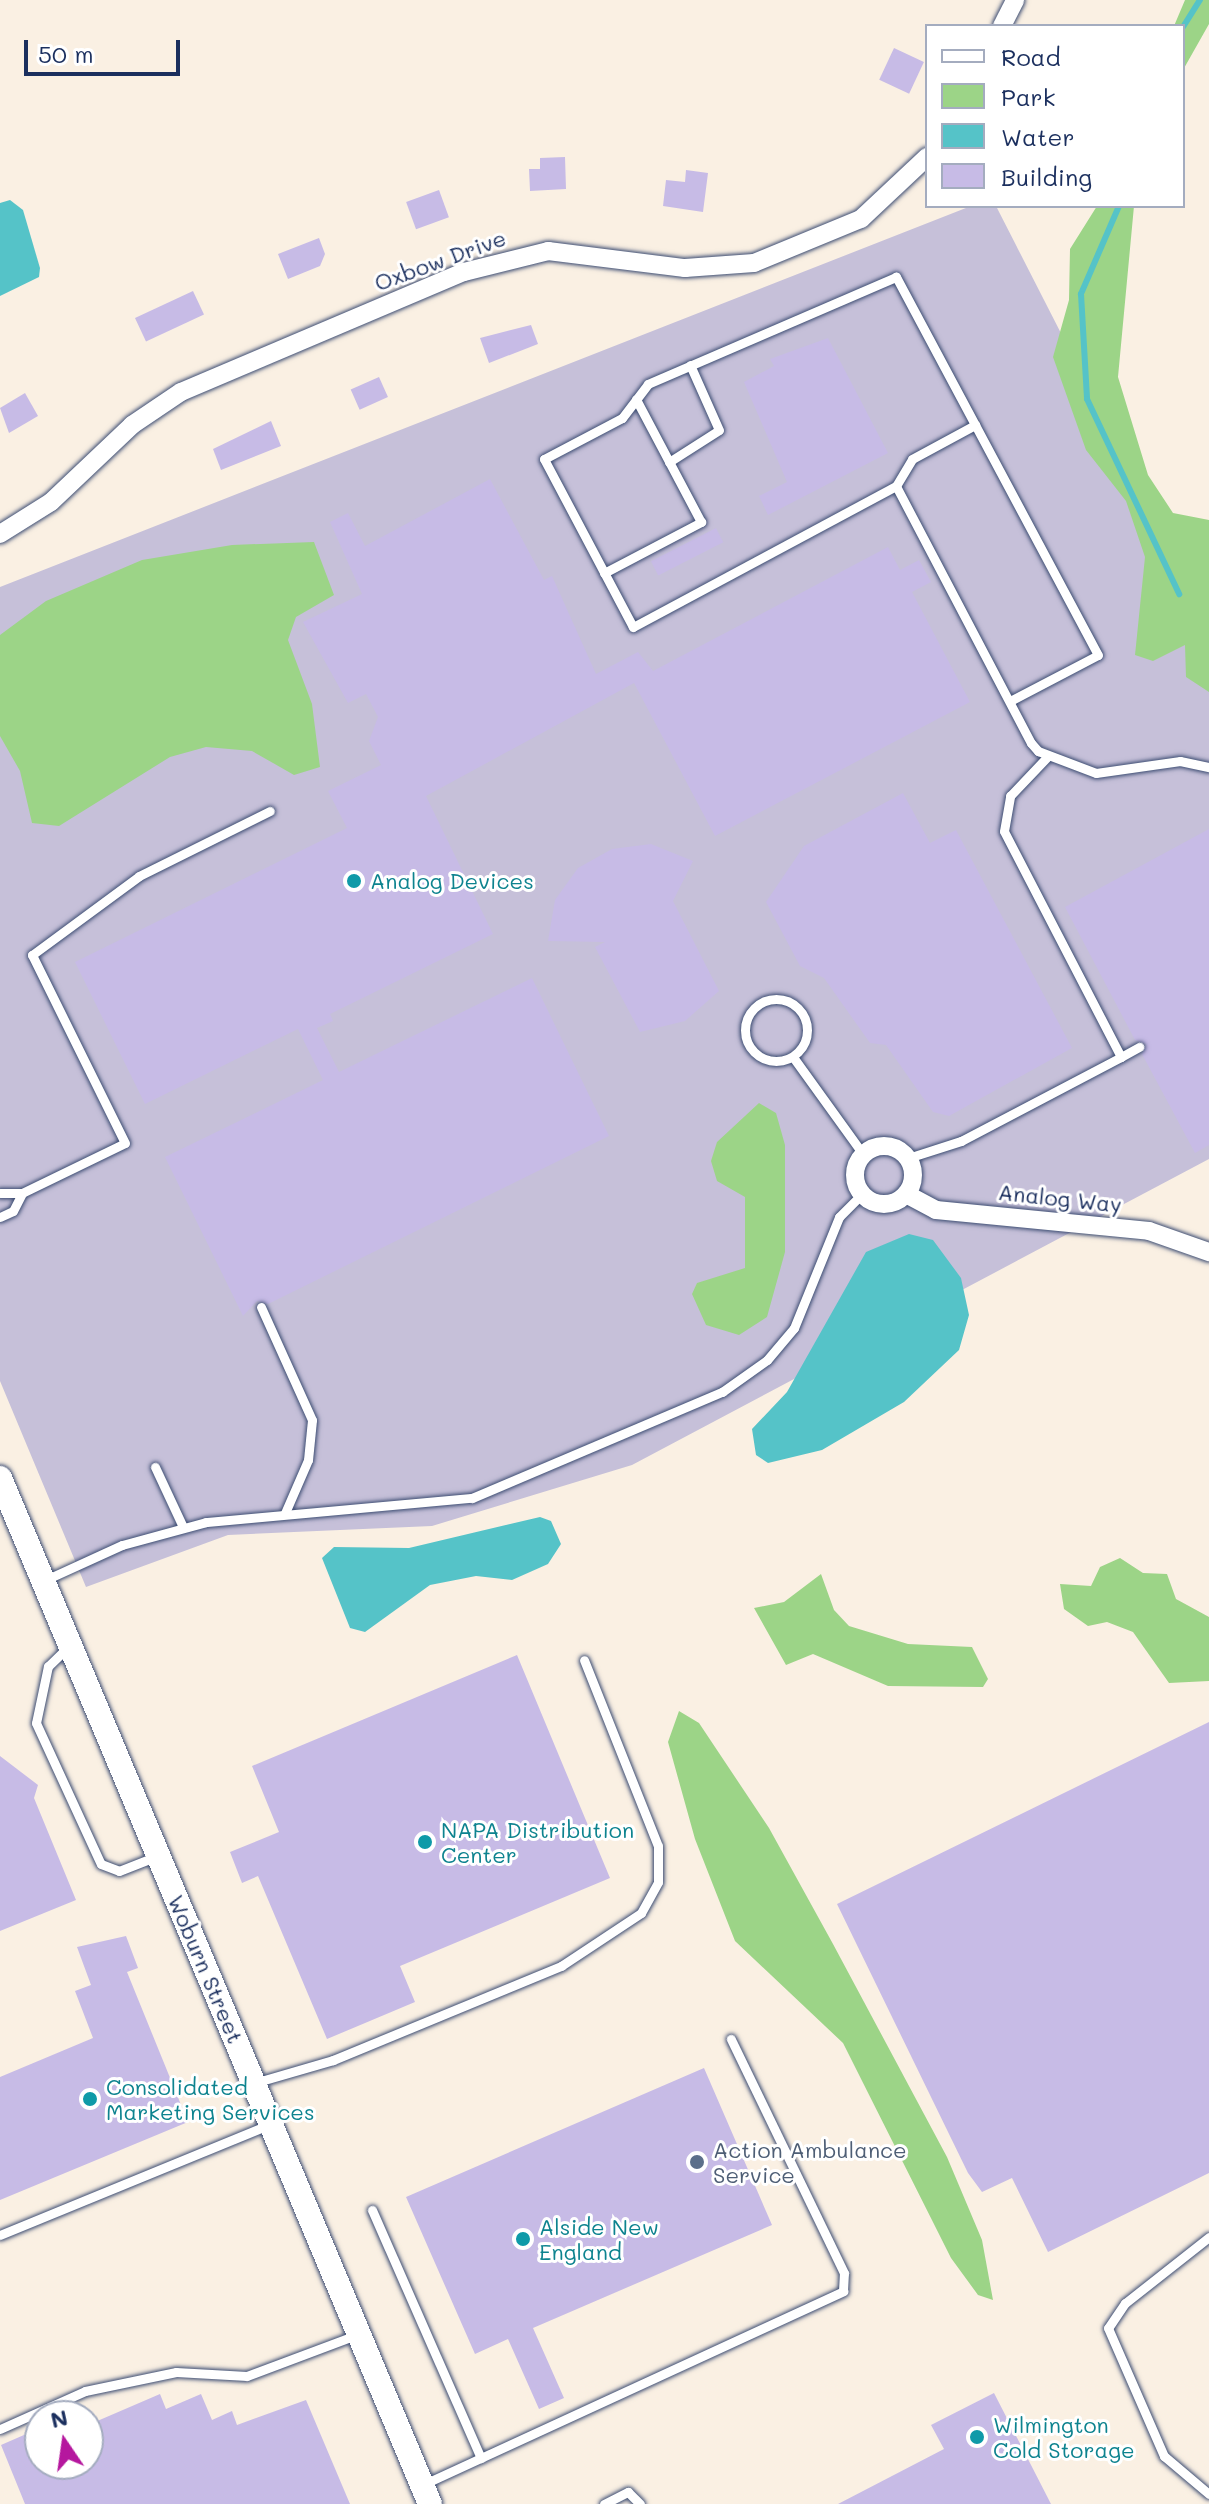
<!DOCTYPE html>
<html>
<head>
<meta charset="utf-8">
<style>
  body { margin:0 }
  #map { position:relative; width:1209px; height:2504px; overflow:hidden; background:#faf0e3; font-family:Mali,sans-serif }
  div>[style] { position:absolute }
  [style*='--x'] { left:calc(var(--x)*1px); top:calc(var(--y)*1px); width:calc(var(--w)*1px); rotate:calc(var(--a)*1deg) }
  .industrial>* { inset:0; background:#c6c0d9 }
  .green>* { inset:0; background:#9cd487 }
  .water>* { inset:0; background:#55c3c8 }
  .stream>* { height:6px; margin:-3px; padding:0 3px; transform-origin:3px; border-radius:3px; background:#55c3c8 }
  .building>* { inset:0; background:#c7bbe6; transform-origin:0 0 }
  .roads { filter:drop-shadow(0 0 2px #3c4c72) drop-shadow(0 0 2px #3c4c72) }
  .service>* { height:9px; margin:-4.5px; padding:0 4.5px; transform-origin:4.5px; border-radius:4.5px; background:#fff }
  .service>.ring { margin:-4.5px; padding:0; box-sizing:content-box; background:none; border:9px solid #fff; border-radius:50% }
  .minor>* { height:18px; margin:-9px; padding:0 9px; transform-origin:9px; border-radius:9px; background:#fff }
  .minor>.ring { margin:-9px; padding:0; box-sizing:content-box; background:none; border:18px solid #fff; border-radius:50% }
  .tertiary>* { height:24px; margin:-12px; padding:0 12px; transform-origin:12px; border-radius:12px; background:#fff }
  .dots>* { width:22px; height:22px; translate:-50% -50%; box-sizing:border-box; border:4px solid #fff; border-radius:50% }
  span { translate:-50% -50%; white-space:nowrap; text-align:center; line-height:1.15; -webkit-text-stroke:6px #fff; paint-order:stroke }
  .street-label { font-size:22px; color:#1b2f5e }
  .culture-label { font-size:22px; color:#0d838f }
  .left { translate:0 -50%; text-align:left }
  .service-label { font-size:22px; color:#4e5e75 }
  .legend { position:absolute; left:925px; top:24px; width:260px; height:184px; box-sizing:border-box; background:#fff; border:2px solid #a4acbf; margin:0; padding:10px 14px; list-style:none; font-size:24px; color:#1b2f5e }
  .legend li { display:flex; align-items:center; gap:16px; height:40px }
  .legend b { width:40px; border:2px solid #a4acbf }
  .north { position:absolute; left:24px; top:2400px; width:80px; height:80px; box-sizing:border-box; background:#fff; border:2px solid #a4acbf; border-radius:50%; rotate:347deg; font-size:22px; font-weight:700; line-height:32px; text-align:center; color:#1b2f5e }
  .north::after { content:''; display:block; margin:auto; width:28px; height:36px; background:#b5179e; clip-path:polygon(50% 0,100% 100%,50% 72%,0 100%) }
  .scale { position:absolute; left:24px; top:40px; width:156px; height:36px; box-sizing:border-box; border:4px solid #1b2f5e; border-top:0; padding-left:10px; font-size:24px; line-height:28px; white-space:nowrap; color:#1b2f5e; -webkit-text-stroke:6px #fff; paint-order:stroke }
</style>
</head>
<body>
<div id="map">
  <div class="industrial">
    <i style="clip-path:polygon(971px 206px,996px 206px,1209px 623px,1209px 1159px,632px 1465px,432px 1526px,228px 1535px,86px 1587px,0 1381px,0 587px)"></i>
  </div>
  <div class="green">
    <i style="clip-path:polygon(1185px 0,1209px 0,1209px 24px,1183px 70px,1183px 26px,1174px 26px)"></i>
    <i style="clip-path:polygon(1097px 206px,1134px 206px,1118px 377px,1148px 475px,1173px 513px,1209px 520px,1209px 692px,1186px 677px,1185px 645px,1153px 661px,1135px 655px,1145px 557px,1126px 501px,1086px 450px,1053px 357px,1069px 300px,1070px 249px)"></i>
    <i style="clip-path:polygon(314px 542px,334px 595px,296px 617px,288px 640px,312px 704px,320px 767px,294px 775px,252px 751px,206px 747px,170px 757px,59px 826px,32px 823px,20px 771px,0 736px,0 635px,46px 601px,142px 560px,232px 545px)"></i>
    <i style="clip-path:polygon(759px 1103px,776px 1113px,785px 1145px,785px 1252px,767px 1317px,739px 1335px,706px 1325px,692px 1294px,697px 1283px,745px 1268px,745px 1197px,717px 1181px,711px 1161px,717px 1142px)"></i>
    <i style="clip-path:polygon(1120px 1558px,1143px 1573px,1167px 1574px,1176px 1599px,1209px 1617px,1209px 1681px,1169px 1683px,1133px 1632px,1107px 1622px,1088px 1626px,1064px 1609px,1060px 1584px,1091px 1586px,1100px 1567px)"></i>
    <i style="clip-path:polygon(821px 1574px,834px 1610px,849px 1626px,908px 1644px,972px 1647px,988px 1679px,983px 1687px,888px 1686px,813px 1654px,786px 1665px,754px 1608px,784px 1602px)"></i>
    <i style="clip-path:polygon(679px 1711px,699px 1723px,769px 1828px,833px 1944px,947px 2157px,982px 2240px,993px 2300px,978px 2295px,951px 2258px,843px 2043px,735px 1941px,695px 1839px,668px 1742px)"></i>
  </div>
  <div class="water">
    <i style="clip-path:polygon(10px 200px,23px 210px,40px 268px,39px 277px,0 296px,0 203px)"></i>
    <i style="clip-path:polygon(909px 1234px,933px 1240px,961px 1278px,969px 1315px,959px 1350px,904px 1402px,822px 1450px,768px 1463px,756px 1455px,752px 1429px,787px 1392px,866px 1252px)"></i>
    <i style="clip-path:polygon(540px 1517px,551px 1521px,561px 1544px,548px 1564px,512px 1580px,476px 1576px,430px 1585px,365px 1632px,350px 1628px,322px 1558px,334px 1547px,409px 1548px)"></i>
  </div>
  <div class="stream">
    <i style="--x:1183;--y:27;--w:32;--a:-58"></i>
    <i style="--x:1119;--y:206;--w:96;--a:113.4"></i>
    <i style="--x:1081;--y:294;--w:105;--a:86.7"></i>
    <i style="--x:1087;--y:399;--w:216;--a:64.7"></i>
  </div>
  <div class="building">
    <i style="left:894px;top:48px;width:33px;height:35px;rotate:25deg"></i>
    <i style="clip-path:polygon(565px 157px,566px 189px,530px 191px,529px 169px,540px 169px,540px 158px)"></i>
    <i style="clip-path:polygon(686px 170px,708px 173px,703px 212px,663px 206px,666px 180px,685px 182px)"></i>
    <i style="left:439px;top:190px;width:29px;height:35px;rotate:70deg"></i>
    <i style="clip-path:polygon(319px 238px,325px 254px,320px 266px,288px 279px,278px 254px)"></i>
    <i style="left:193px;top:291px;width:26px;height:64px;rotate:65deg"></i>
    <i style="clip-path:polygon(531px 325px,538px 344px,489px 363px,480px 338px)"></i>
    <i style="clip-path:polygon(828px 338px,888px 453px,768px 515px,759px 496px,787px 482px,744px 382px,774px 366px,770px 359px)"></i>
    <i style="left:379px;top:377px;width:22px;height:31px;rotate:66deg"></i>
    <i style="clip-path:polygon(25px 393px,38px 416px,9px 433px,0 408px)"></i>
    <i style="clip-path:polygon(271px 421px,281px 446px,221px 470px,213px 449px)"></i>
    <i style="clip-path:polygon(490px 479px,544px 580px,552px 576px,596px 674px,638px 652px,653px 671px,888px 547px,900px 570px,919px 560px,931px 582px,912px 592px,970px 702px,715px 836px,634px 683px,426px 796px,493px 934px,330px 1014px,333px 1021px,317px 1028px,339px 1072px,532px 978px,609px 1136px,268px 1304px,257px 1301px,243px 1316px,165px 1157px,323px 1080px,298px 1029px,145px 1104px,75px 962px,347px 828px,328px 791px,381px 765px,369px 741px,378px 717px,366px 694px,348px 703px,303px 622px,362px 594px,330px 522px,348px 513px,365px 546px)"></i>
    <i style="left:716px;top:528px;width:16px;height:73px;rotate:63deg"></i>
    <i style="clip-path:polygon(903px 793px,930px 843px,956px 830px,1072px 1048px,949px 1116px,933px 1112px,886px 1045px,870px 1043px,824px 978px,800px 966px,766px 902px,804px 846px)"></i>
    <i style="clip-path:polygon(1209px 829px,1209px 1145px,1195px 1153px,1142px 1054px,1146px 1044px,1135px 1040px,1065px 907px)"></i>
    <i style="clip-path:polygon(651px 844px,693px 861px,673px 901px,719px 991px,685px 1021px,640px 1032px,595px 947px,605px 942px,548px 941px,555px 900px,578px 868px,612px 849px)"></i>
    <i style="clip-path:polygon(517px 1655px,610px 1878px,400px 1966px,415px 2002px,327px 2039px,258px 1876px,242px 1883px,230px 1852px,279px 1832px,252px 1766px)"></i>
    <i style="clip-path:polygon(1209px 1722px,1209px 2173px,1048px 2252px,1012px 2178px,982px 2192px,968px 2173px,837px 1904px)"></i>
    <i style="clip-path:polygon(0 1756px,38px 1785px,34px 1798px,76px 1900px,0 1931px)"></i>
    <i style="clip-path:polygon(126px 1936px,138px 1968px,127px 1972px,188px 2122px,0 2200px,0 2077px,93px 2038px,75px 1991px,91px 1985px,77px 1947px)"></i>
    <i style="clip-path:polygon(704px 2068px,772px 2225px,533px 2328px,564px 2398px,539px 2409px,508px 2339px,475px 2354px,406px 2197px)"></i>
    <i style="clip-path:polygon(994px 2393px,1051px 2504px,838px 2504px,944px 2449px,931px 2425px)"></i>
    <i style="clip-path:polygon(160px 2394px,166px 2409px,201px 2394px,212px 2420px,232px 2411px,237px 2425px,306px 2400px,350px 2504px,25px 2504px,1px 2445px,40px 2428px,40px 2464px,88px 2464px,88px 2425px)"></i>
  </div>
  <div class="roads">
    <div class="service">
      <i style="--x:669;--y:462;--w:59;--a:-32.6"></i>
      <i style="--x:719;--y:430;--w:71;--a:-114"></i>
      <i style="--x:896;--y:486;--w:31;--a:-59"></i>
      <i style="--x:912;--y:459;--w:72;--a:-28.4"></i>
      <i style="--x:604;--y:573;--w:110;--a:-27.7"></i>
      <i style="--x:701;--y:522;--w:139;--a:-117.9"></i>
      <i style="--x:1010;--y:701;--w:99;--a:-27.6"></i>
      <i style="--x:1098;--y:655;--w:429;--a:-118.1"></i>
      <i style="--x:896;--y:277;--w:270;--a:156.7"></i>
      <i style="--x:648;--y:384;--w:43;--a:127.4"></i>
      <i style="--x:622;--y:418;--w:88;--a:152.3"></i>
      <i style="--x:544;--y:459;--w:190;--a:62.1"></i>
      <i style="--x:633;--y:627;--w:298;--a:-28.2"></i>
      <i style="--x:896;--y:486;--w:290;--a:62.3"></i>
      <i style="--x:1031;--y:743;--w:11;--a:49"></i>
      <i style="--x:1038;--y:751;--w:62;--a:20.8"></i>
      <i style="--x:1096;--y:773;--w:85;--a:-8.1"></i>
      <i style="--x:1180;--y:761;--w:30;--a:12"></i>
      <i class="ring" style="left:745px;top:999px;width:53px;height:53px"></i>
      <i style="--x:793;--y:1057;--w:120;--a:54.2"></i>
      <i style="--x:1121;--y:1057;--w:21;--a:-29"></i>
      <i style="--x:908;--y:1158;--w:56;--a:-17.8"></i>
      <i style="--x:961;--y:1141;--w:181;--a:-27.7"></i>
      <i style="--x:1121;--y:1057;--w:254;--a:-117.4"></i>
      <i style="--x:1004;--y:831;--w:36;--a:-80"></i>
      <i style="--x:1010;--y:796;--w:54;--a:-46.5"></i>
      <i style="--x:0;--y:1193;--w:22;--a:0"></i>
      <i style="--x:22;--y:1193;--w:114;--a:-25.9"></i>
      <i style="--x:125;--y:1143;--w:210;--a:-116.3"></i>
      <i style="--x:32;--y:955;--w:133;--a:-36.4"></i>
      <i style="--x:139;--y:876;--w:146;--a:-26.4"></i>
      <i style="--x:0;--y:1217;--w:14;--a:-25"></i>
      <i style="--x:13;--y:1211;--w:20;--a:-63"></i>
      <i style="--x:261;--y:1307;--w:124;--a:65.7"></i>
      <i style="--x:312;--y:1420;--w:40;--a:95.7"></i>
      <i style="--x:308;--y:1460;--w:58;--a:113.5"></i>
      <i style="--x:155;--y:1467;--w:66;--a:65"></i>
      <i style="--x:43;--y:1581;--w:87;--a:-24.5"></i>
      <i style="--x:122;--y:1545;--w:87;--a:-15.3"></i>
      <i style="--x:206;--y:1522;--w:267;--a:-5.2"></i>
      <i style="--x:472;--y:1498;--w:272;--a:-23"></i>
      <i style="--x:722;--y:1392;--w:55;--a:-35.4"></i>
      <i style="--x:767;--y:1360;--w:42;--a:-49.8"></i>
      <i style="--x:794;--y:1328;--w:120;--a:-67.9"></i>
      <i style="--x:839;--y:1217;--w:33;--a:-45"></i>
      <i style="--x:68;--y:1647;--w:28;--a:136"></i>
      <i style="--x:48;--y:1666;--w:58;--a:101.9"></i>
      <i style="--x:36;--y:1723;--w:155;--a:65.3"></i>
      <i style="--x:101;--y:1864;--w:19;--a:21"></i>
      <i style="--x:119;--y:1871;--w:41;--a:-21.5"></i>
      <i style="--x:254;--y:2083;--w:82;--a:-16.2"></i>
      <i style="--x:333;--y:2060;--w:247;--a:-22.4"></i>
      <i style="--x:561;--y:1966;--w:96;--a:-33.5"></i>
      <i style="--x:641;--y:1913;--w:35;--a:-61"></i>
      <i style="--x:658;--y:1882;--w:36;--a:-90"></i>
      <i style="--x:658;--y:1846;--w:200;--a:-111.7"></i>
      <i style="--x:372;--y:2210;--w:271;--a:66.3"></i>
      <i style="--x:0;--y:2235;--w:290;--a:-22.3"></i>
      <i style="--x:1209;--y:2237;--w:107;--a:141.8"></i>
      <i style="--x:1125;--y:2303;--w:30;--a:124"></i>
      <i style="--x:1108;--y:2328;--w:140;--a:66.4"></i>
      <i style="--x:1164;--y:2456;--w:59;--a:40.2"></i>
      <i style="--x:0;--y:2429;--w:93;--a:-24.1"></i>
      <i style="--x:85;--y:2391;--w:93;--a:-11.8"></i>
      <i style="--x:176;--y:2372;--w:71;--a:3.2"></i>
      <i style="--x:247;--y:2376;--w:116;--a:-20.6"></i>
      <i style="--x:422;--y:2485;--w:464;--a:-24.7"></i>
      <i style="--x:843;--y:2291;--w:18;--a:-87"></i>
      <i style="--x:844;--y:2273;--w:260;--a:-115.8"></i>
      <i style="--x:604;--y:2504;--w:27;--a:-27"></i>
      <i style="--x:628;--y:2492;--w:17;--a:45"></i>
    </div>
    <div class="minor">
      <i style="--x:1002;--y:26;--w:29;--a:-63"></i>
      <i style="--x:0;--y:534;--w:60;--a:-32.1"></i>
      <i style="--x:51;--y:502;--w:112;--a:-43.5"></i>
      <i style="--x:132;--y:425;--w:59;--a:-34"></i>
      <i style="--x:181;--y:392;--w:307;--a:-23"></i>
      <i style="--x:464;--y:272;--w:87;--a:-14"></i>
      <i style="--x:548;--y:251;--w:138;--a:7.1"></i>
      <i style="--x:685;--y:268;--w:69;--a:-4.1"></i>
      <i style="--x:754;--y:263;--w:116;--a:-22.4"></i>
      <i style="--x:861;--y:219;--w:91;--a:-43.2"></i>
      <i class="ring" style="left:855px;top:1146px;width:40px;height:40px"></i>
      <i style="--x:906;--y:1194;--w:34;--a:28"></i>
      <i style="--x:936;--y:1210;--w:214;--a:5.6"></i>
      <i style="--x:1149;--y:1231;--w:64;--a:19.3"></i>
    </div>
    <div class="tertiary">
      <i style="--x:0;--y:1478;--w:1112;--a:67.26"></i>
    </div>
  </div>
  <div class="dots">
    <i style="left:354px;top:881px;background:#0f9aa8"></i>
    <i style="left:425px;top:1842px;background:#0f9aa8"></i>
    <i style="left:90px;top:2099px;background:#0f9aa8"></i>
    <i style="left:697px;top:2162px;background:#5c6f8a"></i>
    <i style="left:523px;top:2239px;background:#0f9aa8"></i>
    <i style="left:977px;top:2437px;background:#0f9aa8"></i>
  </div>
  <div class="street-label">
    <span style="left:440px;top:260px;rotate:-20deg">Oxbow Drive</span>
    <span style="left:1060px;top:1198px;rotate:6deg">Analog Way</span>
    <span style="left:206px;top:1969px;rotate:67deg">Woburn Street</span>
  </div>
  <div class="culture-label">
    <span class="left" style="left:370px;top:881px">Analog Devices</span>
    <span class="left" style="left:441px;top:1842px">NAPA Distribution<br>Center</span>
    <span class="left" style="left:106px;top:2099px">Consolidated<br>Marketing Services</span>
    <span class="left" style="left:539px;top:2239px">Alside New<br>England</span>
    <span class="left" style="left:993px;top:2437px">Wilmington<br>Cold Storage</span>
  </div>
  <div class="service-label">
    <span class="left" style="left:713px;top:2162px">Action Ambulance<br>Service</span>
  </div>
  <ul class="legend">
  <li><b style="height:10px;background:#fff"></b>Road</li>
  <li><b style="height:22px;background:#9cd487"></b>Park</li>
  <li><b style="height:22px;background:#55c3c8"></b>Water</li>
  <li><b style="height:22px;background:#c7bbe6"></b>Building</li>
  </ul>
  <div class="north">N</div>
  <div class="scale">50 m</div>
</div>
</body>
</html>
